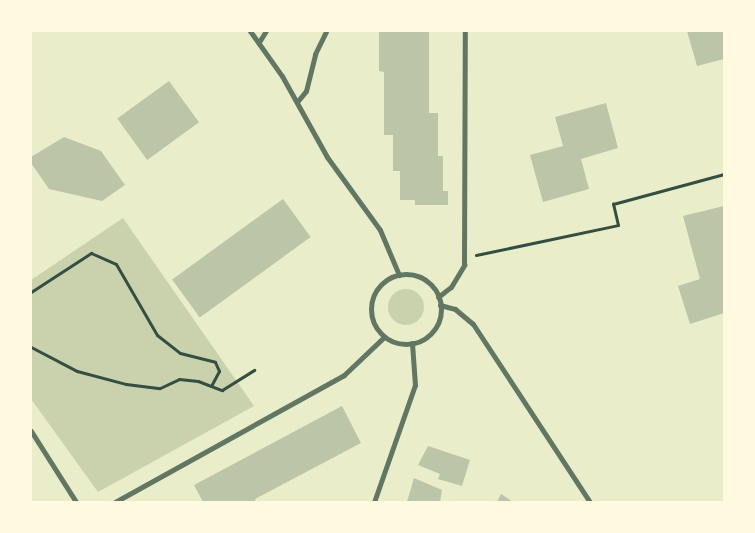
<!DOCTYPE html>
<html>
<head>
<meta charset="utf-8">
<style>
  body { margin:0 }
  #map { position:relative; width:755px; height:533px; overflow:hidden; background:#e9edc9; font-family:"Noto Sans",sans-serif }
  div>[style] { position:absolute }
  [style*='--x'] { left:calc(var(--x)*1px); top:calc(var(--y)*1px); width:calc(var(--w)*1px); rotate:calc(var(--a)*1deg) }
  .green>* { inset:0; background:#cad2ad }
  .round { border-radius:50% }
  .building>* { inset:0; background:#bcc5a7; transform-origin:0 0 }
  .path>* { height:3px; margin:-1.5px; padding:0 1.5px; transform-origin:1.5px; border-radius:1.5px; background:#344e41 }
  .minor>* { height:5px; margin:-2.5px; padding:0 2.5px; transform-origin:2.5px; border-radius:2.5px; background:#617663 }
  .minor>.ring { margin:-2.5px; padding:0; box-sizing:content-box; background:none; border:5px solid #617663; border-radius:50% }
  span { translate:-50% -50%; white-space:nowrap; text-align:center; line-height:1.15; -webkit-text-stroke:4px #fefae0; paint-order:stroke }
  .frame { position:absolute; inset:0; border:32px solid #fefae0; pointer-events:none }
</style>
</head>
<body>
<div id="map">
  <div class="green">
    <i style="clip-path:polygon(123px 218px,254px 406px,98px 492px,31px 399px,31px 280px)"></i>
    <i class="round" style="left:388px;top:289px;width:36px;height:36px"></i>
  </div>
  <div class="building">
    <i style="clip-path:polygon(379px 31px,429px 31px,429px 113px,438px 113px,438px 156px,443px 156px,443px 191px,448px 191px,448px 205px,415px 205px,415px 200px,400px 200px,400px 171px,393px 171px,393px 135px,384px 135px,384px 72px,379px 71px)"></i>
    <i style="clip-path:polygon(687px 31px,724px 31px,724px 59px,697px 66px)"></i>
    <i style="left:169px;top:81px;width:51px;height:64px;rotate:54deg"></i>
    <i style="clip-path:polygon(606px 103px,618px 148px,581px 159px,589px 189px,543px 202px,530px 155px,563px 146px,555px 117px)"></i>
    <i style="clip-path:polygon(64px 137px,101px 151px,125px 185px,102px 201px,49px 189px,31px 163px,31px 157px)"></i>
    <i style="left:283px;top:199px;width:47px;height:137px;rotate:54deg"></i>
    <i style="clip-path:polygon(724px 206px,724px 313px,690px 324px,678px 286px,700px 279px,683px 216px)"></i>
    <i style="clip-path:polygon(342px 406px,361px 443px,255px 499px,256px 502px,203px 502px,194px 485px)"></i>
    <i style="clip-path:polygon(428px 446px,470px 460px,462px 486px,438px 479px,440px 474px,418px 465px)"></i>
    <i style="clip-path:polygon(414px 478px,442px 490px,440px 502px,407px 502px)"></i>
    <i style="clip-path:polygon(501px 494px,513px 502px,497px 502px)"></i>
  </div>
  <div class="path">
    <i style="--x:476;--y:255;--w:145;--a:-11.9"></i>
    <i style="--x:618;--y:225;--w:22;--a:-103"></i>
    <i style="--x:613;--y:204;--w:115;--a:-15.1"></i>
    <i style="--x:31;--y:292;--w:72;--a:-33"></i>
    <i style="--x:91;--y:253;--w:27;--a:24"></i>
    <i style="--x:116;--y:264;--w:82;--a:60"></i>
    <i style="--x:157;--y:335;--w:29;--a:38"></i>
    <i style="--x:180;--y:353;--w:36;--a:14"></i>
    <i style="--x:215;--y:362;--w:10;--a:66"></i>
    <i style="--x:219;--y:371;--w:17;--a:118"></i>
    <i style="--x:31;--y:347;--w:52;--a:27.6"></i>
    <i style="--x:77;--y:371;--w:51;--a:14.9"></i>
    <i style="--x:126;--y:384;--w:34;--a:7"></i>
    <i style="--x:160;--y:388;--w:21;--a:-25"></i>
    <i style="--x:179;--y:379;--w:19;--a:6"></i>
    <i style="--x:198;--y:381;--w:26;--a:21"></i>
    <i style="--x:222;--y:390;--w:38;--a:-32"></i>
  </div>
  <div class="minor">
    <i style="--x:250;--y:31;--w:55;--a:54.6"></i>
    <i style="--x:282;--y:76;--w:93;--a:60.9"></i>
    <i style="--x:327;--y:157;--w:90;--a:54"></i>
    <i style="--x:380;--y:230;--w:49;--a:67.1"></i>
    <i style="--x:259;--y:42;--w:13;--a:-58"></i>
    <i style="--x:297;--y:102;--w:14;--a:-51"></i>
    <i style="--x:306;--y:91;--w:38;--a:-76"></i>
    <i style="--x:315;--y:54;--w:25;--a:-64"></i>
    <i class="ring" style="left:371px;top:274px;width:65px;height:65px"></i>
    <i style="--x:438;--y:297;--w:16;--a:-38"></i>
    <i style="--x:451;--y:287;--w:26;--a:-59"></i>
    <i style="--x:464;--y:265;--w:234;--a:-89.8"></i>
    <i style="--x:440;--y:305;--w:16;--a:15"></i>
    <i style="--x:455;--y:309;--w:23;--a:40"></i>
    <i style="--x:473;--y:324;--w:213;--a:56.7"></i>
    <i style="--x:31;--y:431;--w:84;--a:57.6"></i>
    <i style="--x:115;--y:502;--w:262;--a:-29"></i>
    <i style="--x:344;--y:375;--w:55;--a:-43.5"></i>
    <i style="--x:374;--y:502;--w:124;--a:-70.7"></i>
    <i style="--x:415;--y:385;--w:42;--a:-94.1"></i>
  </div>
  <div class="frame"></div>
</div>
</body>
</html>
